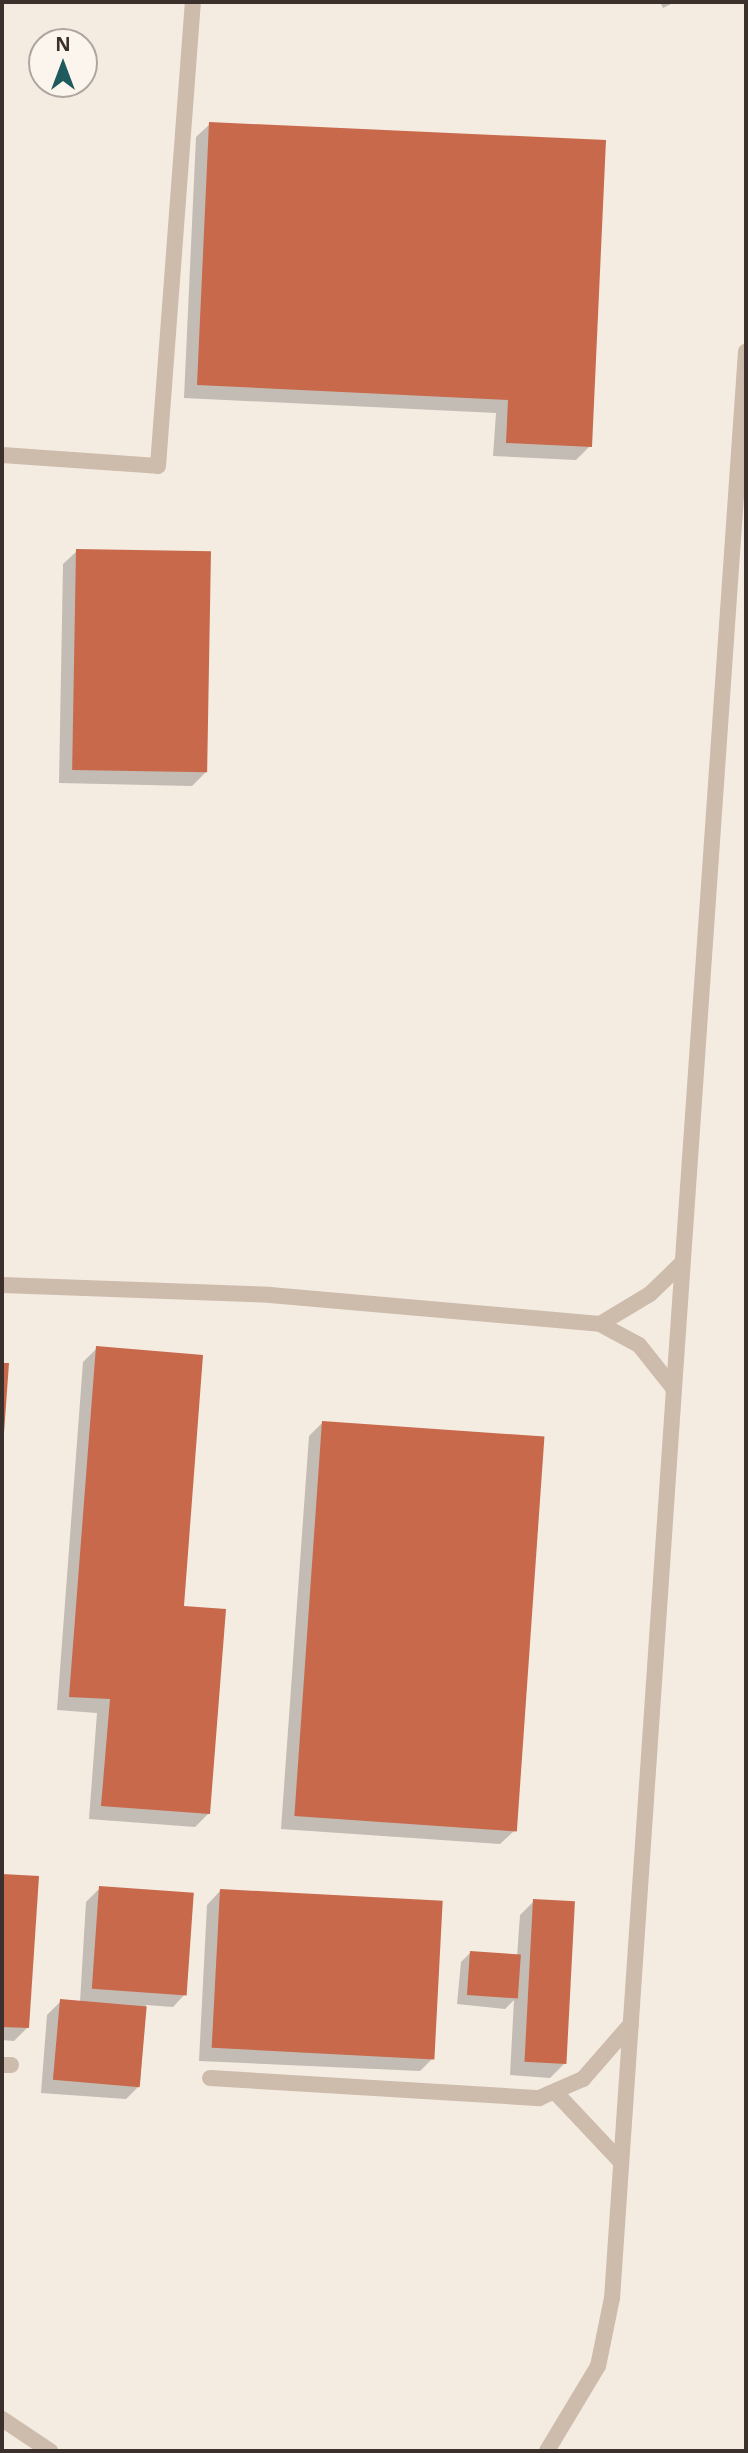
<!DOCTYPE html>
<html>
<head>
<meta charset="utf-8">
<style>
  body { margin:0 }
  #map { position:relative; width:748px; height:2453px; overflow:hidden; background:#f4ebe1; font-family:"Noto Sans",sans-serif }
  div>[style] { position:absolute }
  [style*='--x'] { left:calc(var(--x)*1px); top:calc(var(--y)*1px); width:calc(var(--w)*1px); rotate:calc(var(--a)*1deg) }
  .shadow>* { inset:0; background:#0003 }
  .building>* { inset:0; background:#c8694b; transform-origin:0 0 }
  .service>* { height:16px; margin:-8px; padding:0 8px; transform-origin:8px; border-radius:8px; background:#cdbbac }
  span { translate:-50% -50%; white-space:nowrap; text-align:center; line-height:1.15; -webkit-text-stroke:6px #fbf5ee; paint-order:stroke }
  .frame { position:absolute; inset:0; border:4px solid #3b302b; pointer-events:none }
  .north { position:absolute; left:28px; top:28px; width:70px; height:70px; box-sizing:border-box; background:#fbf5ee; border:2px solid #aea6a0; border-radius:50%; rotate:0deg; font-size:19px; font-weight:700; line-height:28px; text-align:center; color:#3b302b }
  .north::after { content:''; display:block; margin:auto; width:24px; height:32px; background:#1f5a5e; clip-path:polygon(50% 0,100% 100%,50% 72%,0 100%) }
</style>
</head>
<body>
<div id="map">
  <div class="shadow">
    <i style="clip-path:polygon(660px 2px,675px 2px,663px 8px)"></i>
    <i style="clip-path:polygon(210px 124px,590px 446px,576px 460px,493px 456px,496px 413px,184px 398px,196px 137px)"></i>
    <i style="clip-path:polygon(77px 551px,206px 772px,192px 786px,59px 783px,63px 564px)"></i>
    <i style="clip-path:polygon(97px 1348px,182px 1607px,209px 1813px,195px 1827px,89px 1819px,97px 1713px,57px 1710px,83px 1362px)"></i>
    <i style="clip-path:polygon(323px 1422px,514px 1831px,500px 1844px,281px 1829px,309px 1436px)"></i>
    <i style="clip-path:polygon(2px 1875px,37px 1878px,28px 2027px,14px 2041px,2px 2040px)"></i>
    <i style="clip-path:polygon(100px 1888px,186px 1993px,173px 2007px,146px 2005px,140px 2085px,126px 2099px,41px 2093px,47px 2015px,61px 2001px,80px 2002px,86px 1902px)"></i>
    <i style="clip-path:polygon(220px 1891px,434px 2057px,420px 2071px,199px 2061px,207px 1905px)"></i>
    <i style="clip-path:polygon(534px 1901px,564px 2064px,550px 2078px,510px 2075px,514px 2000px,505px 2009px,457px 2004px,461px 1962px,471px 1952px,517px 1957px,520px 1915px)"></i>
  </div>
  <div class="building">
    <i style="clip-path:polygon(209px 122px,606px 140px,592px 447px,506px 443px,508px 400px,197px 385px)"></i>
    <i style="left:76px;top:549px;width:135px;height:221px;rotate:1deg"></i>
    <i style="clip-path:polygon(96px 1346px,203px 1355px,184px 1606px,226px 1609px,210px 1814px,101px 1806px,110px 1699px,69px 1697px)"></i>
    <i style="clip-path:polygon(2px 1363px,9px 1363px,4px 1433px,2px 1433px)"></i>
    <i style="left:322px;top:1421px;width:223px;height:396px;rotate:4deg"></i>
    <i style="clip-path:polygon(2px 1874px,39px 1876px,29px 2028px,2px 2027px)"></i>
    <i style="left:99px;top:1886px;width:95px;height:103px;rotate:4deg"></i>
    <i style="left:220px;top:1889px;width:223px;height:159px;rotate:3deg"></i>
    <i style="left:533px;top:1899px;width:42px;height:163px;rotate:3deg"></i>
    <i style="left:470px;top:1951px;width:51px;height:44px;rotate:4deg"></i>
    <i style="left:60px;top:1999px;width:87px;height:81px;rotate:5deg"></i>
  </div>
  <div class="service">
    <i style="--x:2;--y:455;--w:156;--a:4"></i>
    <i style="--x:158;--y:466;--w:465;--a:-85.7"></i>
    <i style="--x:2;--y:1285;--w:268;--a:2.1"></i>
    <i style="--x:270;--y:1295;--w:331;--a:5"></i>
    <i style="--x:600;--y:1324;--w:44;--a:28.3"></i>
    <i style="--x:639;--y:1345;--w:56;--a:51.5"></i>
    <i style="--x:674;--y:1389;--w:911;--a:93.9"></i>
    <i style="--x:612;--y:2298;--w:69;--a:101.6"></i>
    <i style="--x:598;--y:2366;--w:99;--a:121"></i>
    <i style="--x:600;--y:1324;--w:58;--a:-31"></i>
    <i style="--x:650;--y:1294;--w:42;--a:-44"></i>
    <i style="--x:674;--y:1389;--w:1040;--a:-86.03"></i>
    <i style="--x:2;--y:2065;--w:9;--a:0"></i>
    <i style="--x:210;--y:2078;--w:330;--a:3.5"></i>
    <i style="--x:539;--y:2098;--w:48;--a:-23.4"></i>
    <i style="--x:583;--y:2079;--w:73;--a:-48.9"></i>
    <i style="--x:557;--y:2094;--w:93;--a:46.7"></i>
    <i style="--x:2;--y:2419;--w:58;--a:33.7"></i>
  </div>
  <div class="frame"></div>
  <div class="north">N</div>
</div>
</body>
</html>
